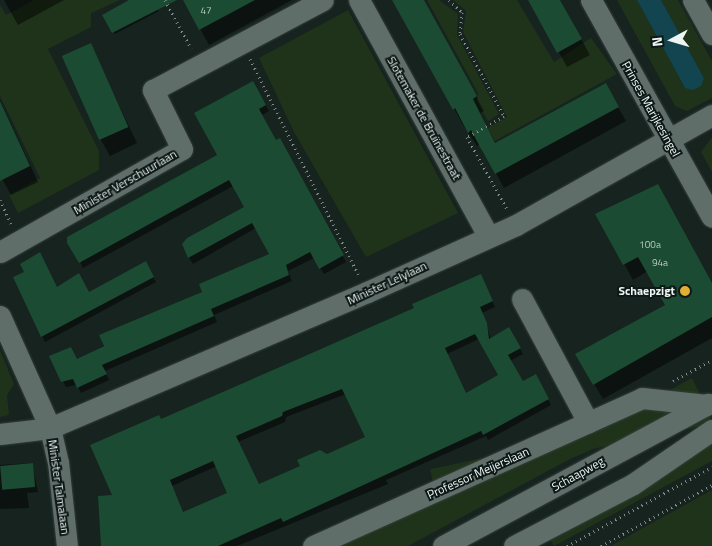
<!DOCTYPE html>
<html>
<head>
<meta charset="utf-8">
<style>
  body { margin:0 }
  #map { position:relative; width:712px; height:546px; overflow:hidden; background:#16231f; font-family:"Titillium Web",sans-serif }
  div>[style] { position:absolute }
  [style*='--x'] { left:calc(var(--x)*1px); top:calc(var(--y)*1px); width:calc(var(--w)*1px); rotate:calc(var(--a)*1deg) }
  .green>* { inset:0; background:#1f331a; transform-origin:0 0 }
  .water>* { inset:0; background:#12454f }
  .shadow>* { inset:0; background:#0007 }
  .building>* { inset:0; background:#1b4b32; transform-origin:0 0 }
  .path>* { height:3px; margin-top:-1.5px; transform-origin:0; background:repeating-linear-gradient(90deg,#808a87 0 1px,transparent 0 5px) }
  .roads { filter:drop-shadow(0 0 1px #363f3c) drop-shadow(0 0 1px #363f3c) }
  .minor>* { height:21px; margin:-10.5px; padding:0 10.5px; transform-origin:10.5px; border-radius:10.5px; background:#606e6a }
  .dots>* { width:14px; height:14px; translate:-50% -50%; box-sizing:border-box; border:2px solid #0d1916; border-radius:50% }
  span { translate:-50% -50%; white-space:nowrap; text-align:center; line-height:1.15; -webkit-text-stroke:4px #0d1916; paint-order:stroke }
  .number-label { font-size:10px; color:#b8cac3 }
  .number-label span { -webkit-text-stroke-width:0 }
  .street-label { font-size:12px; color:#edf5f3 }
  .poi-label { font-size:12px; color:#edf5f3; font-weight:700 }
  .right { translate:-100% -50%; text-align:right }
  .north { position:absolute; left:647px; top:15px; width:50px; height:50px; -webkit-text-stroke:4px #0d1916; paint-order:stroke; rotate:264deg; font-size:14px; font-weight:700; line-height:20px; text-align:center; color:#edf5f3 }
  .north::after { content:''; display:block; margin:auto; width:18px; height:22px; background:#edf5f3; clip-path:polygon(50% 0,100% 100%,50% 72%,0 100%) }
</style>
</head>
<body>
<div id="map">
  <div class="green">
    <i style="clip-path:polygon(34px 0,120px 0,91px 13px,91px 27px,48px 49px,99px 151px,99px 170px,18px 213px,9px 195px,40px 178px,0 96px,0 5px,6px 15px)"></i>
    <i style="clip-path:polygon(427px 0,439px 0,458px 14px,457px 35px,499px 114px,488px 121px,477px 102px,478px 93px)"></i>
    <i style="clip-path:polygon(453px 0,517px 0,554px 62px,591px 38px,617px 74px,480px 149px,474px 136px,507px 117px,463px 32px,466px 11px)"></i>
    <i style="clip-path:polygon(617px 0,637px 0,685px 88px,704px 78px,661px 0,678px 0,712px 61px,712px 98px,687px 111px,675px 106px)"></i>
    <i style="clip-path:polygon(348px 10px,458px 213px,366px 257px,294px 132px,259px 58px)"></i>
    <i style="clip-path:polygon(712px 137px,712px 172px,701px 152px)"></i>
    <i style="clip-path:polygon(0 350px,14px 384px,7px 395px,9px 415px,0 417px)"></i>
    <i style="clip-path:polygon(692px 378px,701px 396px,668px 391px)"></i>
    <i style="clip-path:polygon(650px 405px,686px 408px,568px 460px,408px 546px,336px 546px)"></i>
    <i style="left:709px;top:410px;width:14px;height:285px;rotate:78deg"></i>
    <i style="clip-path:polygon(712px 437px,712px 461px,554px 546px,549px 537px)"></i>
    <i style="clip-path:polygon(712px 490px,712px 546px,611px 546px,652px 523px)"></i>
  </div>
  <div class="water">
    <i style="clip-path:polygon(637px 0,661px 0,704px 78px,701px 86px,693px 90px,685px 88px)"></i>
  </div>
  <div class="shadow">
    <i style="clip-path:polygon(4px 0,64px 0,18px 25px)"></i>
    <i style="clip-path:polygon(132px 0,153px 0,159px 11px,115px 34px,104px 15px)"></i>
    <i style="clip-path:polygon(192px 0,292px 0,209px 45px,186px 3px)"></i>
    <i style="clip-path:polygon(394px 0,423px 0,484px 111px,480px 113px,496px 144px,605px 84px,626px 121px,504px 188px,480px 144px,477px 146px,462px 123px)"></i>
    <i style="clip-path:polygon(530px 0,560px 0,590px 55px,567px 67px)"></i>
    <i style="clip-path:polygon(90px 45px,137px 143px,110px 156px,101px 140px)"></i>
    <i style="clip-path:polygon(253px 82px,269px 111px,262px 115px,276px 141px,282px 145px,346px 262px,324px 274px,314px 258px,288px 271px,292px 281px,214px 315px,217px 322px,105px 371px,109px 380px,81px 393px,77px 385px,66px 387px,63px 381px,77px 360px,271px 254px,256px 228px,193px 264px,189px 258px,184px 244px,245px 208px,233px 186px,83px 268px,69px 238px,219px 156px)"></i>
    <i style="clip-path:polygon(0 100px,38px 182px,11px 195px,0 175px)"></i>
    <i style="clip-path:polygon(597px 215px,712px 284px,712px 338px,603px 399px,577px 355px,666px 306px,648px 271px,633px 280px)"></i>
    <i style="clip-path:polygon(145px 263px,156px 282px,45px 342px,15px 278px,25px 273px,57px 288px,88px 293px)"></i>
    <i style="clip-path:polygon(evenodd,484px 282px,495px 307px,482px 313px,491px 339px,509px 329px,523px 354px,510px 361px,522px 383px,535px 375px,551px 405px,488px 440px,486px 436px,386px 480px,388px 484px,237px 546px,103px 546px,114px 496px,161px 420px,484px 282px,479px 339px,500px 375px,466px 395px,447px 354px,479px 339px,484px 282px,346px 394px,367px 438px,259px 485px,238px 442px,285px 422px,286px 417px,346px 394px,484px 282px,217px 466px,229px 493px,183px 513px,172px 486px,217px 466px)"></i>
    <i style="clip-path:polygon(32px 463px,38px 492px,27px 493px,29px 508px,0 509px,0 465px)"></i>
  </div>
  <div class="building">
    <i style="clip-path:polygon(129px 0,177px 0,112px 33px,102px 15px)"></i>
    <i style="clip-path:polygon(183px 0,255px 0,199px 30px)"></i>
    <i style="clip-path:polygon(392px 0,424px 0,477px 96px,473px 99px,495px 143px,606px 83px,619px 107px,495px 174px,471px 130px,468px 133px,455px 108px,453px 110px)"></i>
    <i style="clip-path:polygon(528px 0,560px 0,582px 39px,557px 53px)"></i>
    <i style="left:91px;top:43px;width:92px;height:32px;rotate:66deg"></i>
    <i style="clip-path:polygon(253px 81px,266px 105px,259px 109px,276px 140px,280px 138px,344px 255px,319px 269px,310px 252px,286px 265px,289px 275px,211px 309px,214px 316px,102px 365px,107px 374px,77px 388px,73px 379px,61px 382px,49px 356px,71px 347px,77px 359px,104px 346px,99px 335px,202px 292px,199px 284px,269px 254px,252px 223px,188px 258px,182px 244px,187px 238px,244px 207px,229px 180px,79px 263px,67px 243px,67px 237px,217px 155px,194px 113px)"></i>
    <i style="clip-path:polygon(0 101px,30px 166px,0 181px)"></i>
    <i style="clip-path:polygon(658px 184px,712px 283px,712px 317px,593px 385px,575px 354px,665px 305px,638px 257px,623px 265px,595px 214px)"></i>
    <i style="clip-path:polygon(40px 252px,57px 287px,79px 273px,89px 292px,146px 261px,154px 277px,41px 337px,13px 277px,24px 272px,20px 264px)"></i>
    <i style="clip-path:polygon(evenodd,481px 274px,493px 301px,480px 307px,487px 323px,489px 339px,509px 327px,521px 348px,508px 355px,523px 381px,536px 374px,549px 399px,483px 435px,481px 431px,283px 522px,281px 518px,218px 546px,101px 546px,98px 496px,112px 495px,90px 445px,159px 415px,161px 419px,296px 360px,414px 308px,412px 304px,481px 274px,475px 334px,498px 375px,466px 393px,445px 348px,475px 334px,481px 274px,342px 389px,365px 437px,327px 454px,320px 450px,297px 460px,300px 466px,259px 484px,236px 436px,282px 416px,283px 412px,342px 389px,481px 274px,213px 461px,227px 493px,183px 512px,170px 480px,213px 461px)"></i>
    <i style="left:33px;top:463px;width:24px;height:33px;rotate:85deg"></i>
  </div>
  <div class="path">
    <i style="--x:165;--y:0;--w:55;--a:61.6"></i>
    <i style="--x:449;--y:0;--w:18;--a:43"></i>
    <i style="--x:462;--y:12;--w:22;--a:95"></i>
    <i style="--x:460;--y:34;--w:93;--a:61.8"></i>
    <i style="--x:504;--y:116;--w:43;--a:150.4"></i>
    <i style="--x:467;--y:137;--w:82;--a:60.9"></i>
    <i style="--x:250;--y:59;--w:241;--a:63.3"></i>
    <i style="--x:0;--y:200;--w:26;--a:65"></i>
    <i style="--x:673;--y:381;--w:44;--a:-28.3"></i>
    <i style="--x:567;--y:546;--w:165;--a:-28.6"></i>
    <i style="--x:601;--y:546;--w:127;--a:-28.8"></i>
  </div>
  <div class="roads">
    <div class="minor">
      <i style="--x:359;--y:0;--w:269;--a:61.3"></i>
      <i style="--x:591;--y:0;--w:248;--a:60.9"></i>
      <i style="--x:693;--y:0;--w:39;--a:61"></i>
      <i style="--x:0;--y:252;--w:209;--a:-29.5"></i>
      <i style="--x:182;--y:149;--w:66;--a:-116.2"></i>
      <i style="--x:153;--y:90;--w:192;--a:-27.9"></i>
      <i style="--x:522;--y:299;--w:140;--a:61.8"></i>
      <i style="--x:0;--y:316;--w:123;--a:65.9"></i>
      <i style="--x:50;--y:428;--w:35;--a:77"></i>
      <i style="--x:58;--y:462;--w:84;--a:83.9"></i>
      <i style="--x:0;--y:434;--w:50;--a:-6.8"></i>
      <i style="--x:50;--y:428;--w:345;--a:-23.2"></i>
      <i style="--x:367;--y:292;--w:163;--a:-24.2"></i>
      <i style="--x:516;--y:225;--w:225;--a:-29.3"></i>
      <i style="--x:313;--y:546;--w:361;--a:-24.2"></i>
      <i style="--x:642;--y:398;--w:65;--a:6.1"></i>
      <i style="--x:443;--y:546;--w:301;--a:-28.2"></i>
      <i style="--x:514;--y:546;--w:134;--a:-27.5"></i>
      <i style="--x:633;--y:484;--w:96;--a:-34.4"></i>
    </div>
  </div>
  <div class="dots">
    <i style="left:685px;top:291px;background:#e1af34"></i>
  </div>
  <div class="number-label">
    <span style="left:206px;top:11px">47</span>
    <span style="left:650px;top:245px">100a</span>
    <span style="left:660px;top:263px">94a</span>
  </div>
  <div class="street-label">
    <span style="left:651px;top:109px;rotate:61deg">Prinses Marijkesingel</span>
    <span style="left:424px;top:118px;rotate:61deg">Slotemaker de Bruïnestraat</span>
    <span style="left:125px;top:182px;rotate:-30deg">Minister Verschuurlaan</span>
    <span style="left:387px;top:283px;rotate:-25deg">Minister Lelylaan</span>
    <span style="left:478px;top:473px;rotate:-24deg">Professor Meijerslaan</span>
    <span style="left:578px;top:474px;rotate:-29deg">Schaapweg</span>
    <span style="left:59px;top:487px;rotate:82deg">Minister Talmalaan</span>
  </div>
  <div class="poi-label">
    <span class="right" style="left:675px;top:291px">Schaepzigt</span>
  </div>
  <div class="north">N</div>
</div>
</body>
</html>
